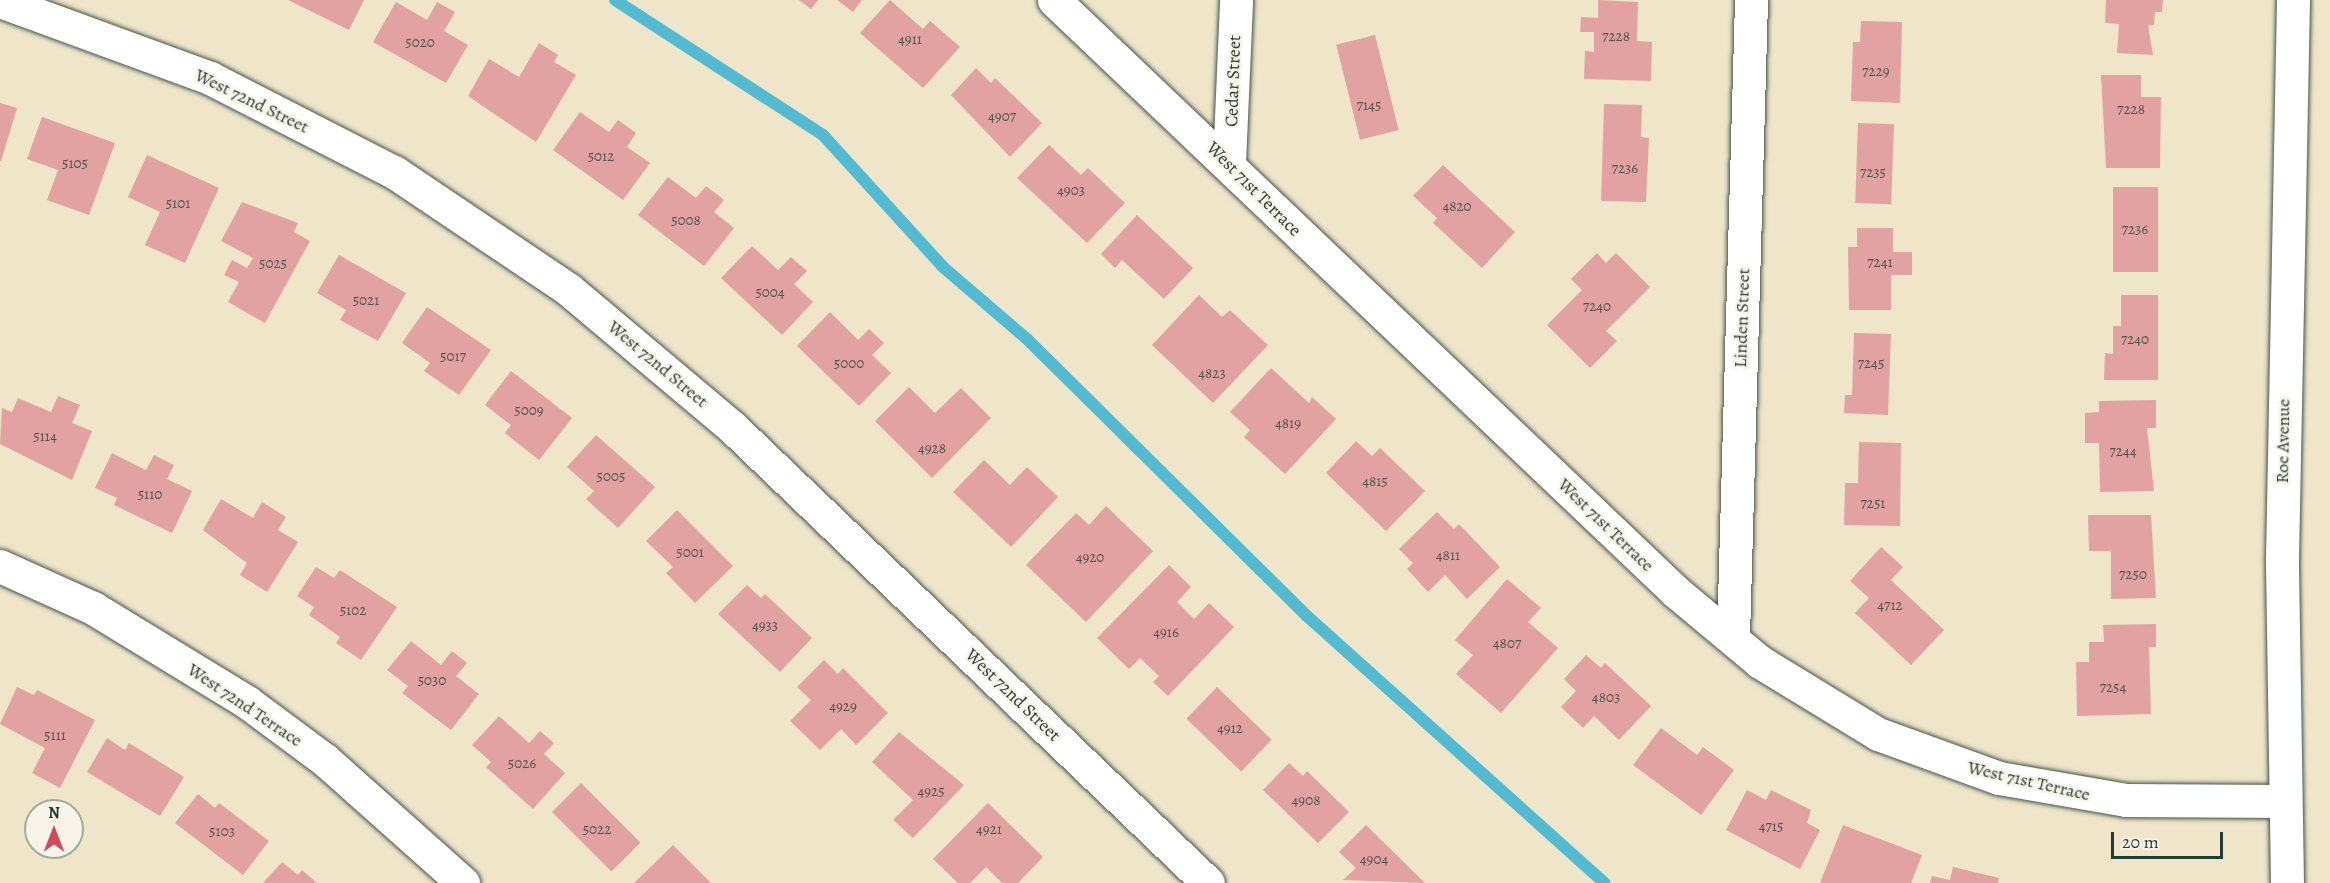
<!DOCTYPE html>
<html>
<head>
<meta charset="utf-8">
<style>
  body { margin:0 }
  #map { position:relative; width:2330px; height:883px; overflow:hidden; background:#efe5c9; font-family:Alegreya,serif }
  div>[style] { position:absolute }
  [style*='--x'] { left:calc(var(--x)*1px); top:calc(var(--y)*1px); width:calc(var(--w)*1px); rotate:calc(var(--a)*1deg) }
  .stream>* { height:12px; margin:-6px; padding:0 6px; transform-origin:6px; border-radius:6px; background:#53bbd1 }
  .building>* { inset:0; background:#e1a2a1; transform-origin:0 0 }
  .roads { filter:drop-shadow(0 0 2px #3e564a) drop-shadow(0 0 2px #3e564a) }
  .street>* { height:33px; margin:-16.5px; padding:0 16.5px; transform-origin:16.5px; border-radius:16.5px; background:#fff }
  .secondary>* { height:33px; margin:-16.5px; padding:0 16.5px; transform-origin:16.5px; border-radius:16.5px; background:#fff }
  span { translate:-50% -50%; white-space:nowrap; text-align:center; line-height:1.15; -webkit-text-stroke:5px #f7f3e8; paint-order:stroke }
  .number-label { font-size:15px; color:#50564f }
  .number-label span { -webkit-text-stroke-width:0 }
  .street-label { font-size:18px; color:#1f3d34 }
  .north { position:absolute; left:24px; top:799px; width:60px; height:60px; box-sizing:border-box; background:#f7f3e8; border:2px solid #a1aaa0; border-radius:50%; rotate:0deg; font-size:16px; font-weight:700; line-height:24px; text-align:center; color:#1f3d34 }
  .north::after { content:''; display:block; margin:auto; width:21px; height:27px; background:#d1495b; clip-path:polygon(50% 0,100% 100%,50% 72%,0 100%) }
  .scale { position:absolute; left:2111px; top:832px; width:112px; height:27px; box-sizing:border-box; border:3px solid #1f3d34; border-top:0; padding-left:8px; font-size:18px; line-height:21px; white-space:nowrap; color:#1f3d34; -webkit-text-stroke:4px #f7f3e8; paint-order:stroke }
</style>
</head>
<body>
<div id="map">
  <div class="stream">
    <i style="--x:615;--y:0;--w:248;--a:33"></i>
    <i style="--x:823;--y:135;--w:178;--a:47.7"></i>
    <i style="--x:943;--y:267;--w:111;--a:40.6"></i>
    <i style="--x:1027;--y:339;--w:394;--a:44.7"></i>
    <i style="--x:1307;--y:616;--w:400;--a:41.9"></i>
  </div>
  <div class="building">
    <i style="clip-path:polygon(288px 0,364px 0,349px 30px)"></i>
    <i style="clip-path:polygon(799px 0,818px 0,811px 9px)"></i>
    <i style="clip-path:polygon(837px 0,862px 0,853px 12px)"></i>
    <i style="clip-path:polygon(890px 0,923px 29px,930px 21px,960px 47px,923px 88px,860px 33px)"></i>
    <i style="clip-path:polygon(1598px 0,1638px 2px,1637px 41px,1652px 42px,1651px 81px,1584px 79px,1585px 51px,1594px 52px,1594px 32px,1580px 32px,1581px 17px,1598px 18px)"></i>
    <i style="clip-path:polygon(2106px 0,2163px 0,2162px 12px,2155px 12px,2154px 25px,2148px 25px,2153px 55px,2117px 53px,2119px 24px,2105px 23px)"></i>
    <i style="clip-path:polygon(396px 2px,427px 20px,437px 2px,455px 12px,444px 31px,468px 45px,446px 83px,373px 42px)"></i>
    <i style="clip-path:polygon(1861px 21px,1902px 22px,1900px 103px,1851px 101px,1853px 42px,1860px 42px)"></i>
    <i style="left:1375px;top:35px;width:98px;height:40px;rotate:76deg"></i>
    <i style="clip-path:polygon(539px 43px,558px 55px,554px 62px,576px 75px,536px 142px,468px 96px,489px 59px,519px 77px)"></i>
    <i style="clip-path:polygon(976px 68px,991px 83px,995px 78px,1042px 123px,1010px 157px,951px 95px)"></i>
    <i style="clip-path:polygon(2101px 75px,2141px 75px,2141px 97px,2161px 97px,2160px 168px,2106px 168px)"></i>
    <i style="clip-path:polygon(0 103px,17px 108px,1px 161px,0 161px)"></i>
    <i style="clip-path:polygon(1604px 104px,1642px 105px,1641px 137px,1649px 138px,1646px 202px,1601px 201px)"></i>
    <i style="clip-path:polygon(580px 112px,609px 132px,618px 120px,636px 133px,627px 147px,650px 163px,623px 200px,553px 150px)"></i>
    <i style="clip-path:polygon(42px 117px,115px 143px,89px 215px,47px 200px,58px 170px,27px 159px)"></i>
    <i style="left:1858px;top:123px;width:36px;height:80px;rotate:2deg"></i>
    <i style="clip-path:polygon(1049px 145px,1081px 175px,1088px 168px,1125px 203px,1087px 243px,1017px 178px)"></i>
    <i style="clip-path:polygon(147px 155px,219px 188px,185px 263px,145px 245px,160px 212px,128px 197px)"></i>
    <i style="clip-path:polygon(1443px 165px,1515px 232px,1482px 268px,1433px 223px,1437px 218px,1413px 196px)"></i>
    <i style="clip-path:polygon(668px 177px,696px 198px,706px 186px,724px 200px,714px 212px,734px 228px,704px 266px,638px 215px)"></i>
    <i style="left:2113px;top:187px;width:45px;height:85px"></i>
    <i style="clip-path:polygon(242px 202px,298px 223px,294px 232px,310px 241px,265px 323px,228px 302px,239px 282px,224px 275px,232px 260px,247px 268px,253px 258px,221px 241px)"></i>
    <i style="clip-path:polygon(1137px 215px,1193px 268px,1164px 299px,1122px 260px,1115px 268px,1101px 254px)"></i>
    <i style="clip-path:polygon(1857px 228px,1893px 228px,1893px 252px,1912px 252px,1912px 275px,1891px 275px,1891px 310px,1849px 310px,1848px 247px,1857px 247px)"></i>
    <i style="clip-path:polygon(752px 246px,778px 270px,791px 257px,807px 271px,794px 284px,813px 302px,782px 335px,721px 278px)"></i>
    <i style="clip-path:polygon(1597px 253px,1606px 263px,1616px 253px,1650px 287px,1606px 331px,1617px 341px,1590px 368px,1547px 325px,1582px 290px,1571px 279px)"></i>
    <i style="clip-path:polygon(339px 255px,406px 293px,378px 341px,340px 320px,346px 310px,317px 293px)"></i>
    <i style="clip-path:polygon(1199px 295px,1222px 317px,1230px 310px,1268px 345px,1213px 403px,1152px 345px)"></i>
    <i style="clip-path:polygon(2121px 295px,2158px 295px,2158px 380px,2104px 380px,2105px 353px,2113px 354px,2113px 326px,2121px 326px)"></i>
    <i style="clip-path:polygon(427px 307px,491px 350px,459px 395px,424px 371px,430px 363px,402px 343px)"></i>
    <i style="clip-path:polygon(830px 312px,858px 340px,869px 329px,884px 343px,872px 355px,891px 373px,859px 406px,797px 346px)"></i>
    <i style="clip-path:polygon(1854px 333px,1891px 334px,1888px 415px,1844px 413px,1845px 395px,1852px 395px)"></i>
    <i style="clip-path:polygon(1271px 368px,1309px 403px,1312px 397px,1336px 419px,1285px 474px,1244px 437px,1250px 430px,1230px 412px)"></i>
    <i style="clip-path:polygon(511px 371px,572px 418px,539px 460px,505px 433px,511px 425px,485px 405px)"></i>
    <i style="clip-path:polygon(909px 387px,935px 413px,961px 388px,991px 418px,932px 478px,875px 421px)"></i>
    <i style="clip-path:polygon(58px 396px,80px 405px,72px 423px,92px 431px,72px 480px,0 444px,2px 408px,12px 412px,18px 398px,51px 412px)"></i>
    <i style="clip-path:polygon(2156px 400px,2156px 428px,2147px 428px,2154px 491px,2100px 492px,2099px 443px,2085px 443px,2085px 413px,2099px 412px,2099px 401px)"></i>
    <i style="clip-path:polygon(596px 435px,655px 487px,618px 528px,586px 499px,594px 491px,567px 467px)"></i>
    <i style="clip-path:polygon(1356px 441px,1372px 456px,1380px 448px,1425px 491px,1386px 531px,1326px 473px)"></i>
    <i style="clip-path:polygon(1859px 442px,1901px 443px,1900px 526px,1844px 525px,1845px 483px,1858px 483px)"></i>
    <i style="clip-path:polygon(112px 453px,146px 470px,154px 455px,174px 465px,167px 479px,192px 491px,172px 533px,114px 505px,117px 498px,95px 488px)"></i>
    <i style="clip-path:polygon(984px 460px,1010px 485px,1027px 467px,1058px 497px,1011px 547px,953px 492px)"></i>
    <i style="clip-path:polygon(221px 499px,253px 518px,262px 502px,286px 517px,278px 530px,298px 542px,267px 592px,240px 575px,247px 563px,203px 530px)"></i>
    <i style="clip-path:polygon(1106px 506px,1153px 551px,1086px 622px,1026px 565px,1076px 513px,1089px 525px)"></i>
    <i style="clip-path:polygon(677px 510px,733px 566px,695px 603px,666px 573px,673px 567px,646px 541px)"></i>
    <i style="clip-path:polygon(1437px 512px,1454px 529px,1459px 524px,1500px 567px,1467px 599px,1445px 575px,1428px 592px,1407px 569px,1413px 563px,1399px 549px)"></i>
    <i style="clip-path:polygon(2088px 515px,2151px 515px,2156px 598px,2111px 599px,2111px 551px,2089px 551px)"></i>
    <i style="clip-path:polygon(1881px 547px,1903px 567px,1891px 580px,1944px 630px,1911px 665px,1855px 613px,1869px 598px,1850px 581px)"></i>
    <i style="clip-path:polygon(1169px 565px,1191px 587px,1177px 602px,1194px 619px,1209px 603px,1234px 627px,1168px 696px,1153px 682px,1159px 676px,1140px 658px,1129px 669px,1097px 638px)"></i>
    <i style="clip-path:polygon(316px 567px,334px 578px,340px 570px,397px 607px,361px 660px,336px 643px,340px 637px,309px 615px,314px 607px,297px 596px)"></i>
    <i style="clip-path:polygon(1507px 579px,1541px 608px,1528px 622px,1558px 648px,1501px 713px,1456px 674px,1473px 655px,1455px 640px)"></i>
    <i style="clip-path:polygon(747px 585px,761px 598px,765px 594px,812px 638px,780px 672px,718px 614px)"></i>
    <i style="clip-path:polygon(2156px 624px,2156px 647px,2149px 647px,2151px 714px,2077px 716px,2076px 662px,2089px 662px,2089px 642px,2104px 642px,2103px 625px)"></i>
    <i style="clip-path:polygon(411px 641px,441px 665px,452px 651px,467px 663px,456px 676px,479px 694px,451px 730px,402px 693px,408px 686px,387px 670px)"></i>
    <i style="clip-path:polygon(1586px 655px,1601px 668px,1605px 663px,1651px 706px,1619px 740px,1594px 716px,1583px 728px,1561px 707px,1576px 691px,1564px 679px)"></i>
    <i style="clip-path:polygon(824px 660px,838px 674px,843px 668px,888px 713px,856px 745px,841px 729px,820px 750px,790px 721px,811px 700px,797px 687px)"></i>
    <i style="clip-path:polygon(17px 687px,34px 695px,37px 690px,95px 720px,60px 788px,32px 773px,45px 748px,0 724px)"></i>
    <i style="left:1217px;top:687px;width:76px;height:44px;rotate:44deg"></i>
    <i style="clip-path:polygon(499px 716px,529px 743px,540px 731px,554px 743px,544px 754px,565px 773px,533px 809px,486px 767px,491px 762px,472px 745px)"></i>
    <i style="clip-path:polygon(1661px 728px,1697px 755px,1703px 747px,1734px 770px,1701px 815px,1633px 765px)"></i>
    <i style="clip-path:polygon(899px 732px,964px 785px,913px 838px,893px 820px,913px 800px,872px 762px)"></i>
    <i style="clip-path:polygon(107px 738px,125px 750px,129px 743px,184px 777px,160px 816px,87px 772px)"></i>
    <i style="clip-path:polygon(1289px 763px,1303px 776px,1307px 771px,1349px 812px,1318px 843px,1263px 790px)"></i>
    <i style="left:581px;top:783px;width:84px;height:41px;rotate:45deg"></i>
    <i style="clip-path:polygon(1747px 790px,1766px 800px,1771px 790px,1811px 810px,1807px 823px,1820px 830px,1800px 869px,1726px 830px)"></i>
    <i style="clip-path:polygon(198px 794px,215px 808px,219px 803px,269px 841px,243px 875px,175px 823px)"></i>
    <i style="clip-path:polygon(988px 803px,1043px 857px,1018px 883px,1002px 883px,986px 867px,970px 883px,958px 883px,933px 859px)"></i>
    <i style="clip-path:polygon(1366px 825px,1425px 883px,1343px 880px,1356px 868px,1339px 852px)"></i>
    <i style="clip-path:polygon(1843px 825px,1922px 855px,1911px 883px,1820px 883px)"></i>
    <i style="clip-path:polygon(673px 845px,711px 883px,634px 883px)"></i>
    <i style="clip-path:polygon(282px 862px,298px 875px,302px 870px,317px 883px,263px 883px)"></i>
    <i style="clip-path:polygon(1953px 867px,1999px 878px,1998px 883px,1930px 883px,1932px 876px,1950px 880px)"></i>
  </div>
  <div class="roads">
    <div class="street">
      <i style="--x:1054;--y:0;--w:859;--a:43.58"></i>
      <i style="--x:1676;--y:592;--w:109;--a:39.8"></i>
      <i style="--x:1760;--y:662;--w:138;--a:31.4"></i>
      <i style="--x:1878;--y:734;--w:129;--a:20"></i>
      <i style="--x:1999;--y:778;--w:129;--a:9.8"></i>
      <i style="--x:2126;--y:800;--w:158;--a:0.4"></i>
      <i style="--x:0;--y:1;--w:224;--a:20.1"></i>
      <i style="--x:210;--y:78;--w:207;--a:27.1"></i>
      <i style="--x:394;--y:172;--w:210;--a:33.9"></i>
      <i style="--x:568;--y:289;--w:214;--a:40.1"></i>
      <i style="--x:732;--y:427;--w:659;--a:43.77"></i>
      <i style="--x:1229;--y:163;--w:163;--a:-87.5"></i>
      <i style="--x:0;--y:566;--w:102;--a:24.3"></i>
      <i style="--x:93;--y:608;--w:180;--a:31.4"></i>
      <i style="--x:247;--y:702;--w:97;--a:36.6"></i>
      <i style="--x:325;--y:760;--w:185;--a:41.7"></i>
      <i style="--x:1733;--y:637;--w:637;--a:-88.38"></i>
    </div>
    <div class="secondary">
      <i style="--x:2287;--y:883;--w:325;--a:-90.9"></i>
      <i style="--x:2282;--y:558;--w:558;--a:-88.87"></i>
    </div>
  </div>
  <div class="number-label">
    <span style="left:1616px;top:37px">7228</span>
    <span style="left:910px;top:40px">4911</span>
    <span style="left:420px;top:43px">5020</span>
    <span style="left:1876px;top:72px">7229</span>
    <span style="left:1369px;top:106px">7145</span>
    <span style="left:2131px;top:110px">7228</span>
    <span style="left:1002px;top:117px">4907</span>
    <span style="left:601px;top:157px">5012</span>
    <span style="left:75px;top:164px">5105</span>
    <span style="left:1625px;top:169px">7236</span>
    <span style="left:1873px;top:173px">7235</span>
    <span style="left:1071px;top:191px">4903</span>
    <span style="left:178px;top:204px">5101</span>
    <span style="left:1457px;top:207px">4820</span>
    <span style="left:686px;top:221px">5008</span>
    <span style="left:2135px;top:230px">7236</span>
    <span style="left:1880px;top:263px">7241</span>
    <span style="left:273px;top:264px">5025</span>
    <span style="left:770px;top:293px">5004</span>
    <span style="left:366px;top:301px">5021</span>
    <span style="left:1597px;top:307px">7240</span>
    <span style="left:2135px;top:340px">7240</span>
    <span style="left:453px;top:357px">5017</span>
    <span style="left:849px;top:364px">5000</span>
    <span style="left:1871px;top:364px">7245</span>
    <span style="left:1212px;top:374px">4823</span>
    <span style="left:529px;top:411px">5009</span>
    <span style="left:1288px;top:424px">4819</span>
    <span style="left:45px;top:437px">5114</span>
    <span style="left:932px;top:449px">4928</span>
    <span style="left:2123px;top:452px">7244</span>
    <span style="left:611px;top:477px">5005</span>
    <span style="left:1375px;top:482px">4815</span>
    <span style="left:150px;top:495px">5110</span>
    <span style="left:1873px;top:504px">7251</span>
    <span style="left:690px;top:553px">5001</span>
    <span style="left:1448px;top:556px">4811</span>
    <span style="left:1090px;top:558px">4920</span>
    <span style="left:2133px;top:575px">7250</span>
    <span style="left:1890px;top:606px">4712</span>
    <span style="left:353px;top:611px">5102</span>
    <span style="left:765px;top:626px">4933</span>
    <span style="left:1166px;top:633px">4916</span>
    <span style="left:1507px;top:644px">4807</span>
    <span style="left:432px;top:681px">5030</span>
    <span style="left:2113px;top:688px">7254</span>
    <span style="left:1606px;top:698px">4803</span>
    <span style="left:843px;top:707px">4929</span>
    <span style="left:1230px;top:729px">4912</span>
    <span style="left:55px;top:736px">5111</span>
    <span style="left:522px;top:764px">5026</span>
    <span style="left:931px;top:792px">4925</span>
    <span style="left:1306px;top:801px">4908</span>
    <span style="left:1771px;top:827px">4715</span>
    <span style="left:597px;top:830px">5022</span>
    <span style="left:989px;top:830px">4921</span>
    <span style="left:222px;top:832px">5103</span>
    <span style="left:1374px;top:860px">4904</span>
  </div>
  <div class="street-label">
    <span style="left:1233px;top:81px;rotate:-88deg">Cedar Street</span>
    <span style="left:252px;top:101px;rotate:26deg">West 72nd Street</span>
    <span style="left:1254px;top:189px;rotate:45deg">West 71st Terrace</span>
    <span style="left:1742px;top:318px;rotate:-88deg">Linden Street</span>
    <span style="left:658px;top:364px;rotate:40deg">West 72nd Street</span>
    <span style="left:2283px;top:441px;rotate:-89deg">Roe Avenue</span>
    <span style="left:1606px;top:525px;rotate:44deg">West 71st Terrace</span>
    <span style="left:1013px;top:695px;rotate:44deg">West 72nd Street</span>
    <span style="left:245px;top:705px;rotate:34deg">West 72nd Terrace</span>
    <span style="left:2029px;top:781px;rotate:13deg">West 71st Terrace</span>
  </div>
  <div class="north">N</div>
  <div class="scale">20 m</div>
</div>
</body>
</html>
